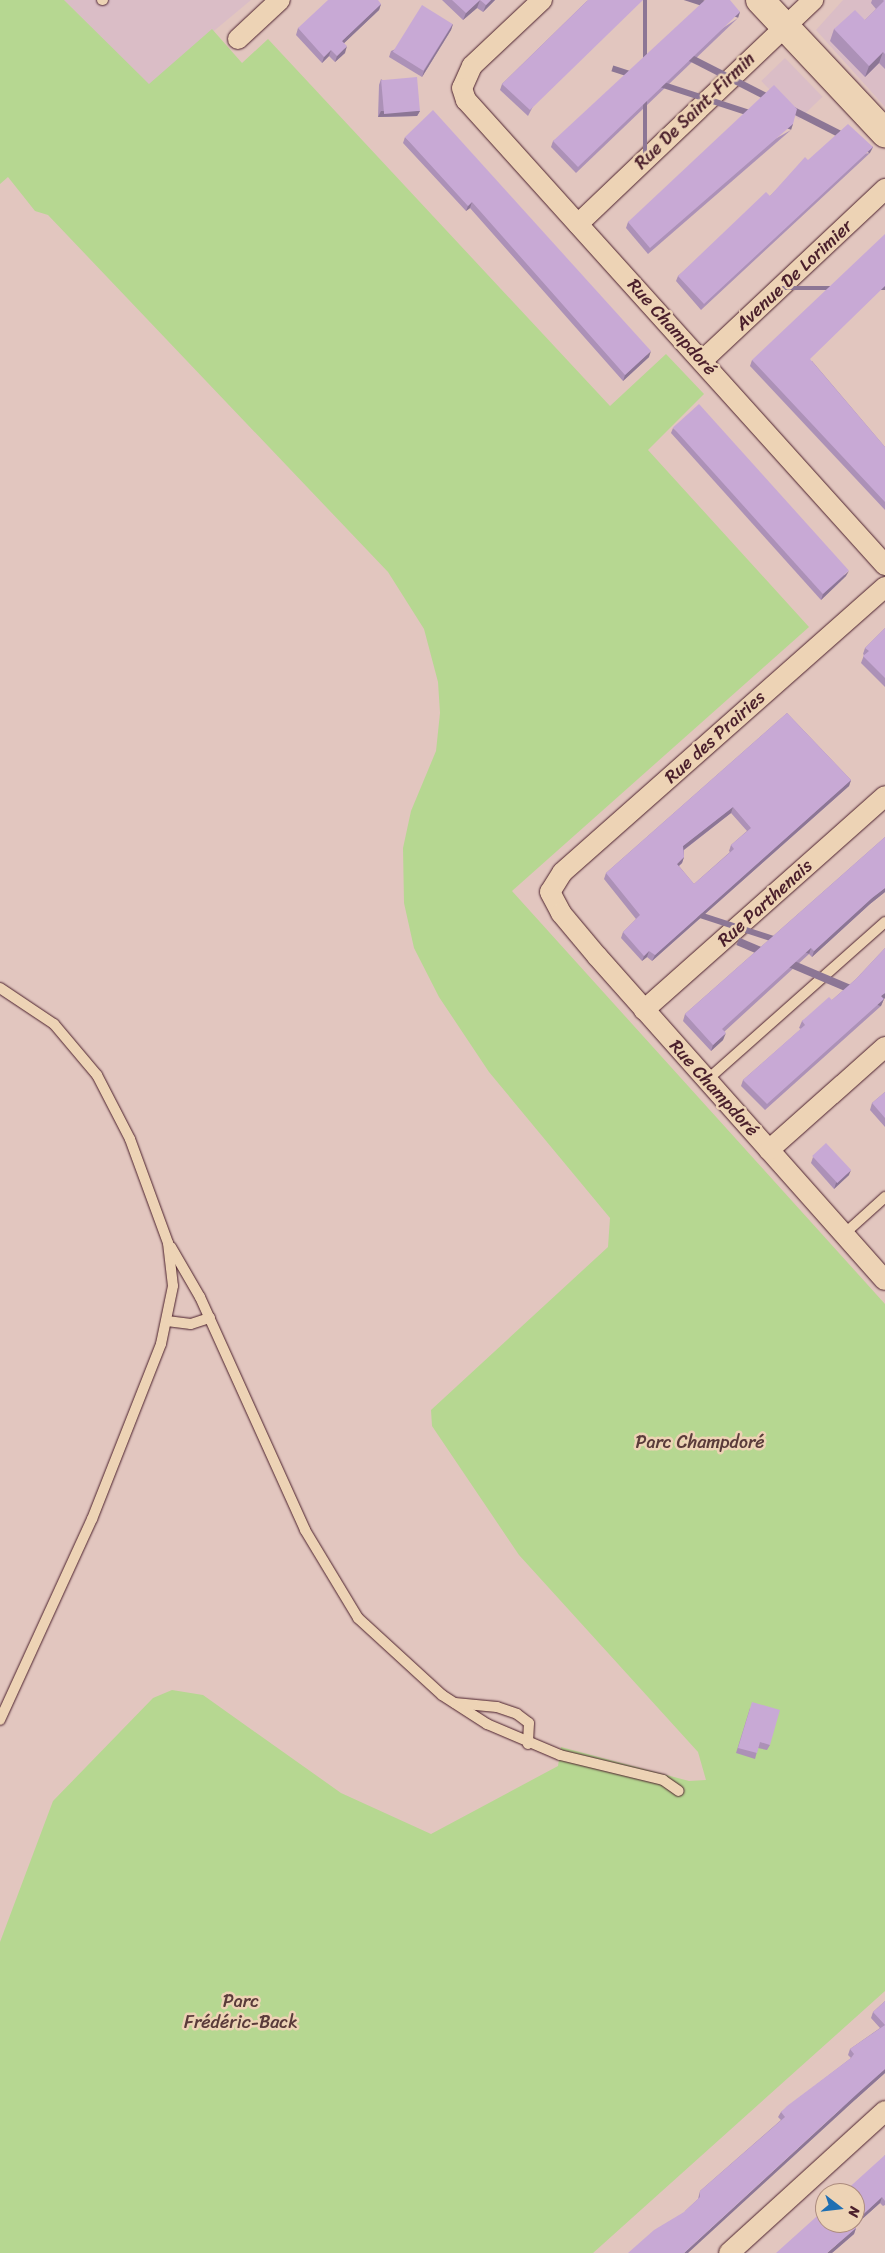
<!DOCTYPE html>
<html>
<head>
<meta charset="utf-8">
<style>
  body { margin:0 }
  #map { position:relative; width:885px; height:2253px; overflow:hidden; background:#e2c6bf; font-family:Sriracha,sans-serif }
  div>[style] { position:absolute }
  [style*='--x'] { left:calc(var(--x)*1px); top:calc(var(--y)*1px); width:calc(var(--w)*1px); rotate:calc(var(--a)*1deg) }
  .built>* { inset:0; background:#dabdc6; transform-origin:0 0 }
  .green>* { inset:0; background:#b6d791 }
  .roads { filter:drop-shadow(0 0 1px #4a1f2b) drop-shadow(0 0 1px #4a1f2b) }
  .lane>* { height:10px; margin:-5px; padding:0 5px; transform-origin:5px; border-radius:5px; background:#edd3b5 }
  .street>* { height:20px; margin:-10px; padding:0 10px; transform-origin:10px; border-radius:10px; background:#edd3b5 }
  .secondary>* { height:28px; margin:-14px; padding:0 14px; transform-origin:14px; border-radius:14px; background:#edd3b5 }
  .wall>* { inset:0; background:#ac91b7 }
  .shaded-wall>* { inset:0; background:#8c7695; transform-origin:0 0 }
  .building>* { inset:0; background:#c8a9d5; transform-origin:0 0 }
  span { translate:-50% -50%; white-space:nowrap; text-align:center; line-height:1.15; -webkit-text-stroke:5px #edd3b5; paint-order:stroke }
  .street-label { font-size:18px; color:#4a1f2b }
  .park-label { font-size:18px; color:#5a3b3a }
  .north { position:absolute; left:815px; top:2183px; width:50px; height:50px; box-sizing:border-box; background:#edd3b5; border:1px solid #ac8b7e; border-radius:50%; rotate:106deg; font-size:14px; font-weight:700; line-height:20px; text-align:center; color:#4a1f2b }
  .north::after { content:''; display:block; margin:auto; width:18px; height:22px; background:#1f6fb2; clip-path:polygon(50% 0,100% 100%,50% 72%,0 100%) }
</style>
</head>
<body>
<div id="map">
  <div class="built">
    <i style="clip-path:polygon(64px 0,251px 0,149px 85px)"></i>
    <i style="clip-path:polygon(843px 0,885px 0,885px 107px,816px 30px)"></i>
    <i style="left:785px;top:58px;width:54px;height:33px;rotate:46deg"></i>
  </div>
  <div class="green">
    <i style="clip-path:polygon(0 0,64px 0,149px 84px,212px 29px,242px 63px,268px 39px,610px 406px,666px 354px,704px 394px,648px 450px,809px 627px,512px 891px,885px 1304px,885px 1991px,593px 2253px,0 2253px,0 1942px,53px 1801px,153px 1698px,172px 1690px,203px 1695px,341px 1793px,431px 1834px,558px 1766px,561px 1747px,689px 1781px,706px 1780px,698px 1752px,519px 1555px,432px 1426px,431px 1410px,608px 1247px,610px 1218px,489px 1072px,439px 997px,414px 948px,404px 903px,403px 848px,411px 811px,436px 751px,440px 713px,438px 682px,424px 629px,388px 572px,48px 215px,35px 211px,8px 177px,0 184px)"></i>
  </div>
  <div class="roads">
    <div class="lane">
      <i style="--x:102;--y:0;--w:1;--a:0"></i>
      <i style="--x:0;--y:988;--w:65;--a:33.7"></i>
      <i style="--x:54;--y:1024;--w:67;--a:49.9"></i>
      <i style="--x:97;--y:1075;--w:72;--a:62.7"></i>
      <i style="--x:130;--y:1139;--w:111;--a:69.9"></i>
      <i style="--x:168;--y:1243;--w:43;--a:83.4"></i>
      <i style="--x:173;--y:1286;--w:59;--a:101.7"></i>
      <i style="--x:161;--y:1344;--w:188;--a:111.5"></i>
      <i style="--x:92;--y:1519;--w:221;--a:114.6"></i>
      <i style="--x:707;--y:1080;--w:238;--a:-41.6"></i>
      <i style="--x:843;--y:1235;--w:57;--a:-42.1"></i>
      <i style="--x:171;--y:1247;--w:58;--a:59.9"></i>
      <i style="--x:200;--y:1297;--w:256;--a:65.7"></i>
      <i style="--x:305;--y:1530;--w:103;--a:58.9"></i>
      <i style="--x:358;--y:1618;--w:114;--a:42.5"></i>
      <i style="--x:442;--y:1695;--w:54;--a:32.8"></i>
      <i style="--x:487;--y:1724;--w:79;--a:23"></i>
      <i style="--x:560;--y:1755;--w:106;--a:13.6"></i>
      <i style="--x:663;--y:1780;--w:19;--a:35"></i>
      <i style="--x:167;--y:1321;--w:24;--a:7"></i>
      <i style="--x:191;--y:1324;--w:20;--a:-18"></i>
      <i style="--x:455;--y:1703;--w:42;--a:5.4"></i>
      <i style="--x:497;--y:1707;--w:21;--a:19"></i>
      <i style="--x:517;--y:1714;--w:15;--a:37"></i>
      <i style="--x:529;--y:1723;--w:21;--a:93"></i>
    </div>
    <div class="street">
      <i style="--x:542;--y:0;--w:96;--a:136.7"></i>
      <i style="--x:472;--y:66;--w:24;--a:114"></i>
      <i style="--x:462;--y:88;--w:13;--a:72"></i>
      <i style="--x:466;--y:100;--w:626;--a:47.98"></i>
      <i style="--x:238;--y:39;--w:57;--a:-42.9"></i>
      <i style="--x:578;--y:224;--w:325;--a:-43.6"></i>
      <i style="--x:703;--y:360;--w:250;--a:-43.2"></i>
      <i style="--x:885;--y:587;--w:431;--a:138.5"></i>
      <i style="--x:562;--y:873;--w:22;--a:122"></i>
      <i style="--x:550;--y:892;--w:24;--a:62"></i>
      <i style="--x:561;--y:913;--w:56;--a:50.1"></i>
      <i style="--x:597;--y:956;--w:433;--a:48.4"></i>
      <i style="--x:644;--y:1010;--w:322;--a:-41.6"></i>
      <i style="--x:769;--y:1150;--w:155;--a:-41.6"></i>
      <i style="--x:729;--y:2253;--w:211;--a:-42.3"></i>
    </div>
    <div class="secondary">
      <i style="--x:760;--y:0;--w:183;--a:46.8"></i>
    </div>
  </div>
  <div class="wall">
    <i style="clip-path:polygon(442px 0,495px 0,483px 12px,477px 8px,463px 20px)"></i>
    <i style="clip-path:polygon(588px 0,528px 116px,500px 90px,502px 84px)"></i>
    <i style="clip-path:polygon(872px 0,885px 0,885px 69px,879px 63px,865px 77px,830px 41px,834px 29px,865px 20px,876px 9px,871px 3px)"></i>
    <i style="clip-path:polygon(381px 4px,379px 10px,344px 43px,345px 53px,335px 62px,329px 56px,322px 63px,296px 35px,298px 28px)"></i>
    <i style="clip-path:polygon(738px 18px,576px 173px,551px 147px,553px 141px)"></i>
    <i style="clip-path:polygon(453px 24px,451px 30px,422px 77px,389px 57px,391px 51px)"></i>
    <i style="clip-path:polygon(381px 79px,420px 111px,417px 116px,378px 117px,379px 85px)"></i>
    <i style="clip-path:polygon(791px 130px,648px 254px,626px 228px,628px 222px)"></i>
    <i style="clip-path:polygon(405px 137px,649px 357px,623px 381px,470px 208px,466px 211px,403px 143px)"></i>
    <i style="clip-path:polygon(870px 153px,701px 310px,676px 281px,678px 276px,770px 196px,808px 160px)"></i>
    <i style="clip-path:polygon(752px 360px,812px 361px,885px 447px,885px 510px,750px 366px)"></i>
    <i style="clip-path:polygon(673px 428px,846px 576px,821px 600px,671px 433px)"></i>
    <i style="clip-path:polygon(885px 628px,885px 687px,861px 663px,864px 655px,863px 654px,865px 648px)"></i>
    <i style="clip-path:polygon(evenodd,787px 713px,851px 780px,849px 786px,652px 961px,647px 957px,642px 961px,621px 938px,623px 932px,636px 919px,604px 879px,606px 873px,787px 713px,731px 813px,747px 831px,731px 845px,729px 851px,730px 852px,694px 884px,679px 866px,682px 863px,684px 857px,684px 850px,731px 813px)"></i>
    <i style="clip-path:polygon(885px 837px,885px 892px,870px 904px,812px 957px,809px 954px,724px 1032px,723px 1040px,711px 1051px,683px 1021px,685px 1014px)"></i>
    <i style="clip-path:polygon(885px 948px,885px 998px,884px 999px,881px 1006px,765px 1110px,741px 1086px,743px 1080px,801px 1029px,799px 1028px,802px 1021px,832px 1000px,856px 979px)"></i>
    <i style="clip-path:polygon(885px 1092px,885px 1127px,870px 1110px,872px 1103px)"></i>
    <i style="clip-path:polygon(813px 1157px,849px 1175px,834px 1189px,811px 1163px)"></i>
    <i style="clip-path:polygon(750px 1708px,770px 1745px,767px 1750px,758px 1748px,755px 1759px,736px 1753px)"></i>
    <i style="clip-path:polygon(885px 2001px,885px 2073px,856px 2099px,684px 2212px,698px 2199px,700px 2191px,781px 2120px,778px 2117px,781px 2112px,851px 2058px,848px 2055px,850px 2049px,880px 2028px,871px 2018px,873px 2012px)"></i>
    <i style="clip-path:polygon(885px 2155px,885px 2205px,883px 2206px,880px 2203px,854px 2226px,856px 2228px,854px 2234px,832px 2253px)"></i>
  </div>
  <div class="shaded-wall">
    <i style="clip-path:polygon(480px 0,477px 8px,463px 20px,466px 13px)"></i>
    <i style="clip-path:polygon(491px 0,495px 0,483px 12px,486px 5px)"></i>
    <i style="left:643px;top:0;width:4px;height:158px"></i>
    <i style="clip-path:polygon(381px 4px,379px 10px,340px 47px,342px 41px)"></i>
    <i style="left:740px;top:12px;width:6px;height:224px;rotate:108deg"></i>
    <i style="clip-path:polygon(453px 24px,451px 30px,422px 77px,424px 71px)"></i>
    <i style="clip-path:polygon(347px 46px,345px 53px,335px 62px,337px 56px)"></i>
    <i style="clip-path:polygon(331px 50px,329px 56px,322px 63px,324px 57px)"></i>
    <i style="clip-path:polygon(883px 52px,879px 63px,865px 77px,869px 66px)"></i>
    <i style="clip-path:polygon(381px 111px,420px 111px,417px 116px,378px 117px)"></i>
    <i style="left:793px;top:124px;width:6px;height:189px;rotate:108deg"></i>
    <i style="left:873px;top:147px;width:7px;height:231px;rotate:117deg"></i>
    <i style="clip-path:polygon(472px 202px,470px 208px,466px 211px,468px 206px)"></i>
    <i style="left:885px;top:286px;width:4px;height:105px;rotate:90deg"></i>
    <i style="clip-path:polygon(651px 351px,649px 357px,623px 381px,625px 375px)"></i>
    <i style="clip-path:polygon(849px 571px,846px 576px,821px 600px,823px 594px)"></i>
    <i style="clip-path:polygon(851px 780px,849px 786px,652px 961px,655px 955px)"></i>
    <i style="clip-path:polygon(733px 807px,731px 813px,681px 852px,683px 846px)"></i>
    <i style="clip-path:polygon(684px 857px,682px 863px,674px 870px,677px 864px)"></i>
    <i style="clip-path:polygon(885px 888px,885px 892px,870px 904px,812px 957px,814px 951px,872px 898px)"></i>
    <i style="left:811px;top:948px;width:6px;height:120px;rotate:108deg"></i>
    <i style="clip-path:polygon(649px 951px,647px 957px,642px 961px,644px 956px)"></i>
    <i style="clip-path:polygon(885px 993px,885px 998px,879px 1003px,881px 996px)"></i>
    <i style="left:884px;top:999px;width:8px;height:157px;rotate:113deg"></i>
    <i style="clip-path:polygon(726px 1033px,723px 1040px,711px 1051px,713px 1045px)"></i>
    <i style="clip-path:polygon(851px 1170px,849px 1175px,834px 1189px,836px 1183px)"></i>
    <i style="clip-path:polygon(885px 2069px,885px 2073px,856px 2099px,688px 2253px,684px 2253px,858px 2093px)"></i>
    <i style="clip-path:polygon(882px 2197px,880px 2203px,850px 2230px,852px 2224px,855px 2223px,855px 2222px)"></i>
    <i style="clip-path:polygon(856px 2228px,854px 2234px,832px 2253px,827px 2253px)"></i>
  </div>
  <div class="building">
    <i style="clip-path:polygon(328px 0,378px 0,381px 4px,342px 41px,347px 46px,337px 56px,331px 50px,324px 57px,298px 28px)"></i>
    <i style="clip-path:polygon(452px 0,491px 0,486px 5px,480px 0,466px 13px)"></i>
    <i style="clip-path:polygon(588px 0,643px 0,530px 110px,502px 84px)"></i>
    <i style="clip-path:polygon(705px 0,730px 0,740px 12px,578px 167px,553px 141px)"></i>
    <i style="clip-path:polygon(883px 0,885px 0,885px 54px,883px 52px,869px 66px,834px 29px,855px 10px,865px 20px,884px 1px)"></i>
    <i style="left:422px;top:5px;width:36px;height:55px;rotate:32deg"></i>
    <i style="left:417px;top:77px;width:34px;height:36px;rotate:85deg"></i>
    <i style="clip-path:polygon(774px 85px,797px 109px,793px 124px,650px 248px,628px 222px)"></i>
    <i style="clip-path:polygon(433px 110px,651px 351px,625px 375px,472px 202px,468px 206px,405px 137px)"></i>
    <i style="clip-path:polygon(848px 124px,873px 147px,704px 304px,678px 276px,766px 192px,770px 196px,805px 157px,808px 160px)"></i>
    <i style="clip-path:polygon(885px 234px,885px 286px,810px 359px,885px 447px,885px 502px,752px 360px)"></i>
    <i style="left:699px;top:404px;width:224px;height:35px;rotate:48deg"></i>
    <i style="clip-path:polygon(885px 628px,885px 678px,863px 656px,869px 651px,865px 648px)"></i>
    <i style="clip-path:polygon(evenodd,787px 713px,851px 780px,655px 955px,649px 951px,644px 956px,623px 932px,640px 915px,606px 873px,787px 713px,733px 807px,751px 828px,731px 845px,734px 849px,694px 884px,677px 864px,684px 857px,683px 846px,733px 807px)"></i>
    <i style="clip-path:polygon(885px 837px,885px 888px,872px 898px,814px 951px,811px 948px,722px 1029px,726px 1033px,713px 1045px,685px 1014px)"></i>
    <i style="clip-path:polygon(885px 948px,885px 993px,881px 996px,884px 999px,767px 1104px,743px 1080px,805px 1025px,802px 1021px,829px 997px,832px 1000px,856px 979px)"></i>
    <i style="clip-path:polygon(885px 1092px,885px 1118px,872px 1103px)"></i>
    <i style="left:826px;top:1143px;width:37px;height:19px;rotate:47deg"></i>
    <i style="clip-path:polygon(752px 1702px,780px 1710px,770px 1745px,760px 1742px,757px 1753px,738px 1748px)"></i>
    <i style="clip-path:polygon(885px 2001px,885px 2069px,858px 2093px,684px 2253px,628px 2253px,654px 2230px,684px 2212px,700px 2197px,700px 2191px,785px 2117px,781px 2112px,787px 2106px,851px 2058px,854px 2054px,850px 2049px,885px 2025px,873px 2012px)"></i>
    <i style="clip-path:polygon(885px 2155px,885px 2201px,882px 2197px,855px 2222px,855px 2193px,843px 2193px)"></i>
    <i style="clip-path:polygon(825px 2209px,825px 2223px,854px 2223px,852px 2224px,856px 2228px,827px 2253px,776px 2253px)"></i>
  </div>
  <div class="street-label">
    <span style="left:695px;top:111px;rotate:-44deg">Rue De Saint-Firmin</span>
    <span style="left:794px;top:275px;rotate:-43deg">Avenue De Lorimier</span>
    <span style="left:672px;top:327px;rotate:48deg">Rue Champdoré</span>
    <span style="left:715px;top:737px;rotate:-42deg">Rue des Prairies</span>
    <span style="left:765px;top:903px;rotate:-42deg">Rue Parthenais</span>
    <span style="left:714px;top:1088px;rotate:48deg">Rue Champdoré</span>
  </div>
  <div class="park-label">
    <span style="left:700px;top:1442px">Parc Champdoré</span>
    <span style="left:241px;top:2012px">Parc<br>Frédéric-Back</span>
  </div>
  <div class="north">N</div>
</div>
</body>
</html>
